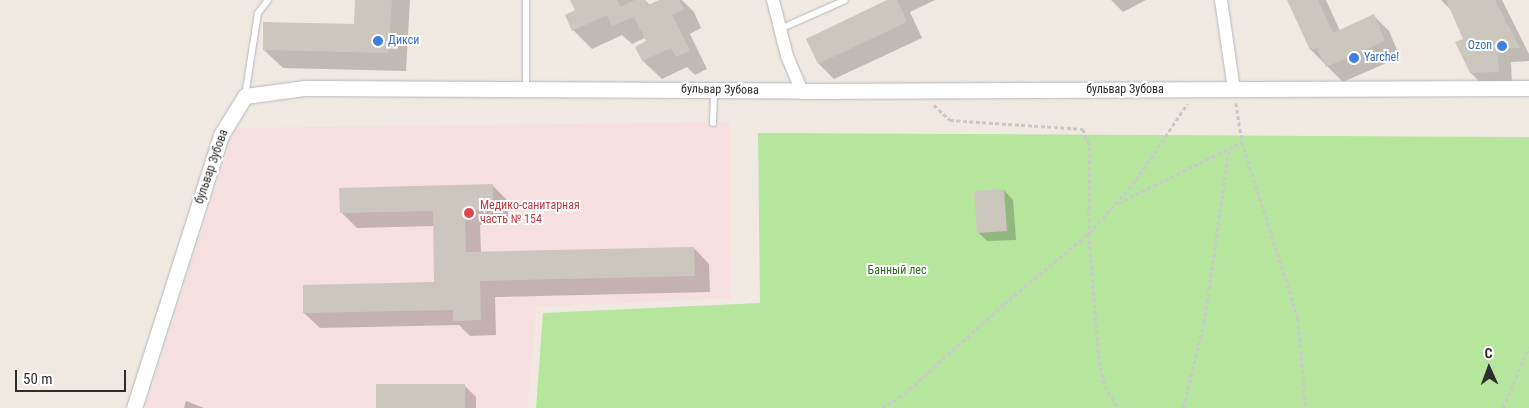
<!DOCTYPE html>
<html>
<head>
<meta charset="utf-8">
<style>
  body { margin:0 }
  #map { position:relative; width:1529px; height:408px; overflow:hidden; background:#efe9e1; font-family:"Roboto Condensed",sans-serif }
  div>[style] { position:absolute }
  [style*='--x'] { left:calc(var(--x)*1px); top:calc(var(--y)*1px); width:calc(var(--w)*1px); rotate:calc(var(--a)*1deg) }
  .medical>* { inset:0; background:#f5dfe0 }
  .green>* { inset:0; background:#b6e59e }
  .shadow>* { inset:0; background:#0003 }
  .building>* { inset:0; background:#cbc7bf; transform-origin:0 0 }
  .path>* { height:2.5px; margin-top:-1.25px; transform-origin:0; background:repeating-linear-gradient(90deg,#c9c9c9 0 4px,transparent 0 6.5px) }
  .roads { filter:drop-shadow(0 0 1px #b4b7c1) drop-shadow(0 0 1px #b4b7c1) }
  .service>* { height:6px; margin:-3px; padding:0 3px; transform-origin:3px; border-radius:3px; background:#fff }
  .minor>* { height:12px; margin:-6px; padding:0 6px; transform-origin:6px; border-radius:6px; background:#fff }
  .tertiary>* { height:15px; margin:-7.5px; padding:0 7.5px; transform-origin:7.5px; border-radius:7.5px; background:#fff }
  .dots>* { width:14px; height:14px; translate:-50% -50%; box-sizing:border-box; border:2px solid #fff; border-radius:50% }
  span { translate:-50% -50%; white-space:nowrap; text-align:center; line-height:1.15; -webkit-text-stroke:4px #fff; paint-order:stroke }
  .shop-label { font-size:12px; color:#366cbe }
  .left { translate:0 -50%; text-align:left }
  .right { translate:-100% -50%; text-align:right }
  .street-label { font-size:12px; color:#2e2e2e }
  .health-label { font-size:12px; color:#be3a42 }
  .park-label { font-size:12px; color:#2c6e1b }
  .north { position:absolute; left:1464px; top:343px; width:50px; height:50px; -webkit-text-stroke:4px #fff; paint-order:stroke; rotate:358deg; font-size:14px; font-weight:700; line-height:20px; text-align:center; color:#2e2e2e }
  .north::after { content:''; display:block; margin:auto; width:18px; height:22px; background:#2e2e2e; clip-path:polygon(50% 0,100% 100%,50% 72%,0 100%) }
  .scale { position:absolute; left:15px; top:370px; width:111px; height:22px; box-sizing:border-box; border:2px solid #2e2e2e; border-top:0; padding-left:6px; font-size:15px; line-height:18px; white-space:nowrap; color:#2e2e2e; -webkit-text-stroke:4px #fff; paint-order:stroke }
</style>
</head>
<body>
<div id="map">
  <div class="medical">
    <i style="clip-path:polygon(729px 122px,731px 298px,537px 307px,527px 408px,145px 408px,235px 128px)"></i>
  </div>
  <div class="green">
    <i style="clip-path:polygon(758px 133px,1529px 137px,1529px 408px,536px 408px,543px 313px,760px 303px)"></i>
  </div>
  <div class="shadow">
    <i style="clip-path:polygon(356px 0,410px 0,406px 71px,283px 68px,264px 50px,355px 26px)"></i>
    <i style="clip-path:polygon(572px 0,645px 0,650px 5px,662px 0,682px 0,694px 12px,701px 28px,690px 34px,707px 69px,695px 75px,687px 67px,662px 79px,643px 61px,637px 47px,647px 42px,645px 38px,632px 44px,622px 35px,592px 49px,573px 30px,577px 11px)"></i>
    <i style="clip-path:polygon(890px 0,935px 0,910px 12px,922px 38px,834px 79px,819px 64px,807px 39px)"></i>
    <i style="clip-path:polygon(1111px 0,1146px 0,1123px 12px)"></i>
    <i style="clip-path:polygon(1288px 0,1326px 0,1340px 31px,1373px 15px,1389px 31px,1400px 57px,1343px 82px,1311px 50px)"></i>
    <i style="clip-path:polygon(1441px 0,1502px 0,1529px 54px,1529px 61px,1511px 62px,1512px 85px,1485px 87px,1471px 73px,1465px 39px,1452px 11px)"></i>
    <i style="clip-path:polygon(492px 185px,508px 201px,508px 224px,480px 225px,481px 253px,694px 248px,709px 264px,710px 292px,495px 297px,496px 335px,470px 336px,459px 325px,320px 328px,304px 313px,436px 283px,434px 226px,357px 228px,341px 212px)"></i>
    <i style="clip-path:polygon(1004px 190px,1013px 200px,1016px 240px,987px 241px,978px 232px)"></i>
    <i style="clip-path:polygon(464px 385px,476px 397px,476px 408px,377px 408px)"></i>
    <i style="clip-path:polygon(186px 401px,204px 408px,184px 408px)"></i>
  </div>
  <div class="building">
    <i style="clip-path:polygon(355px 0,392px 0,388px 53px,263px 50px,263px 22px,354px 24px)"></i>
    <i style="clip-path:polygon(570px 0,617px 0,621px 7px,635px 0,645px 0,648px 5px,659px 0,679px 0,684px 9px,672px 15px,690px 51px,676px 57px,671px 48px,642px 61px,635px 47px,646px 41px,634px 17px,612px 26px,607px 15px,572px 31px,565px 15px,575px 10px)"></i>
    <i style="clip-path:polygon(887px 0,897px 0,907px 22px,818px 64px,806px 39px)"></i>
    <i style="clip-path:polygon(1287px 0,1318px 0,1333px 33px,1374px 14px,1385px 41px,1326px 67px,1317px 48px,1310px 50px)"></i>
    <i style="clip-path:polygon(1446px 0,1495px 0,1520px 48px,1497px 48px,1499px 72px,1470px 73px,1455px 42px,1463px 39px)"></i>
    <i style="clip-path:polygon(493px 184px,493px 209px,465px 210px,466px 252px,694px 247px,695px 276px,480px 281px,481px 320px,453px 321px,453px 310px,303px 313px,303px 285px,434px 282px,433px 211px,340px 213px,339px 188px)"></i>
    <i style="left:1004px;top:189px;width:42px;height:30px;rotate:86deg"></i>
    <i style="left:376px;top:384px;width:89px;height:24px"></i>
  </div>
  <div class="path">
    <i style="--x:1236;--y:103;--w:39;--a:81"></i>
    <i style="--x:1242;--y:142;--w:185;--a:72.3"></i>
    <i style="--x:1298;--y:318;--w:90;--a:84.9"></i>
    <i style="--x:934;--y:105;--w:22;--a:43"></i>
    <i style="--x:950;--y:120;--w:133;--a:3.9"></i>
    <i style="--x:1083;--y:129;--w:19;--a:69"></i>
    <i style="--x:1090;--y:147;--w:86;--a:90.7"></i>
    <i style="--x:1089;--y:233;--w:128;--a:85.5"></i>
    <i style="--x:1099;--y:361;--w:26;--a:77"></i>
    <i style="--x:1105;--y:386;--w:26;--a:59"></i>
    <i style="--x:1118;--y:203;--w:138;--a:-26.2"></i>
    <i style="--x:882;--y:408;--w:26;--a:-32"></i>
    <i style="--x:904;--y:394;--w:135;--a:-42"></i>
    <i style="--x:1004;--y:304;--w:111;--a:-39.9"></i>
    <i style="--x:1089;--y:233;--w:71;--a:-48.4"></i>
    <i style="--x:1136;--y:180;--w:92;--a:-56.1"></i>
    <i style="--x:1183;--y:408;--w:89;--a:-76.3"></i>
    <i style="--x:1204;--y:322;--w:176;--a:-81.8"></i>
    <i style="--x:1503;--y:408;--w:66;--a:-66.9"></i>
  </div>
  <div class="roads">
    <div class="service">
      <i style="--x:526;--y:0;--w:88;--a:90"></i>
      <i style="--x:780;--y:29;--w:71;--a:-24"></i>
      <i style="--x:245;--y:96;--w:84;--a:-81.1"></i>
      <i style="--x:258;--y:13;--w:16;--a:-52"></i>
      <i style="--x:713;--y:123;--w:32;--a:-88"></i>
    </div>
    <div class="minor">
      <i style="--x:773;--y:0;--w:58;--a:76"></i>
      <i style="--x:787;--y:56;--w:38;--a:67"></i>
      <i style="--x:1221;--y:0;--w:90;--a:81.7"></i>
    </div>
    <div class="tertiary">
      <i style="--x:134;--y:408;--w:287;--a:-72.3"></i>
      <i style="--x:221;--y:135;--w:46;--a:-58.4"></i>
      <i style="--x:245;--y:96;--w:61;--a:-7.6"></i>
      <i style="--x:305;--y:88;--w:497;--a:0.3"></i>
      <i style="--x:802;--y:91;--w:727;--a:-0.24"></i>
    </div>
  </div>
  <div class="dots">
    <i style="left:378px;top:41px;background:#3f7fe0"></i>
    <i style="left:1502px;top:46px;background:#3f7fe0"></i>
    <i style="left:1354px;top:58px;background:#3f7fe0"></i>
    <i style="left:469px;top:213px;background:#e0444e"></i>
  </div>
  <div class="shop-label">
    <span class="left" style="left:388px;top:41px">Дикси</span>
    <span class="right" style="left:1492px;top:46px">Ozon</span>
    <span class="left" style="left:1364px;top:58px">Yarche!</span>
  </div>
  <div class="street-label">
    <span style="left:720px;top:90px;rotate:1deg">бульвар Зубова</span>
    <span style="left:1125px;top:90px">бульвар Зубова</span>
    <span style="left:212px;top:167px;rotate:-71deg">бульвар Зубова</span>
  </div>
  <div class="health-label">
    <span class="left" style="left:480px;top:213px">Медико-санитарная<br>часть № 154</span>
  </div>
  <div class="park-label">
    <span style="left:897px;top:271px">Банный лес</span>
  </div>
  <div class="north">С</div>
  <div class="scale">50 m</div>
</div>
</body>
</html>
